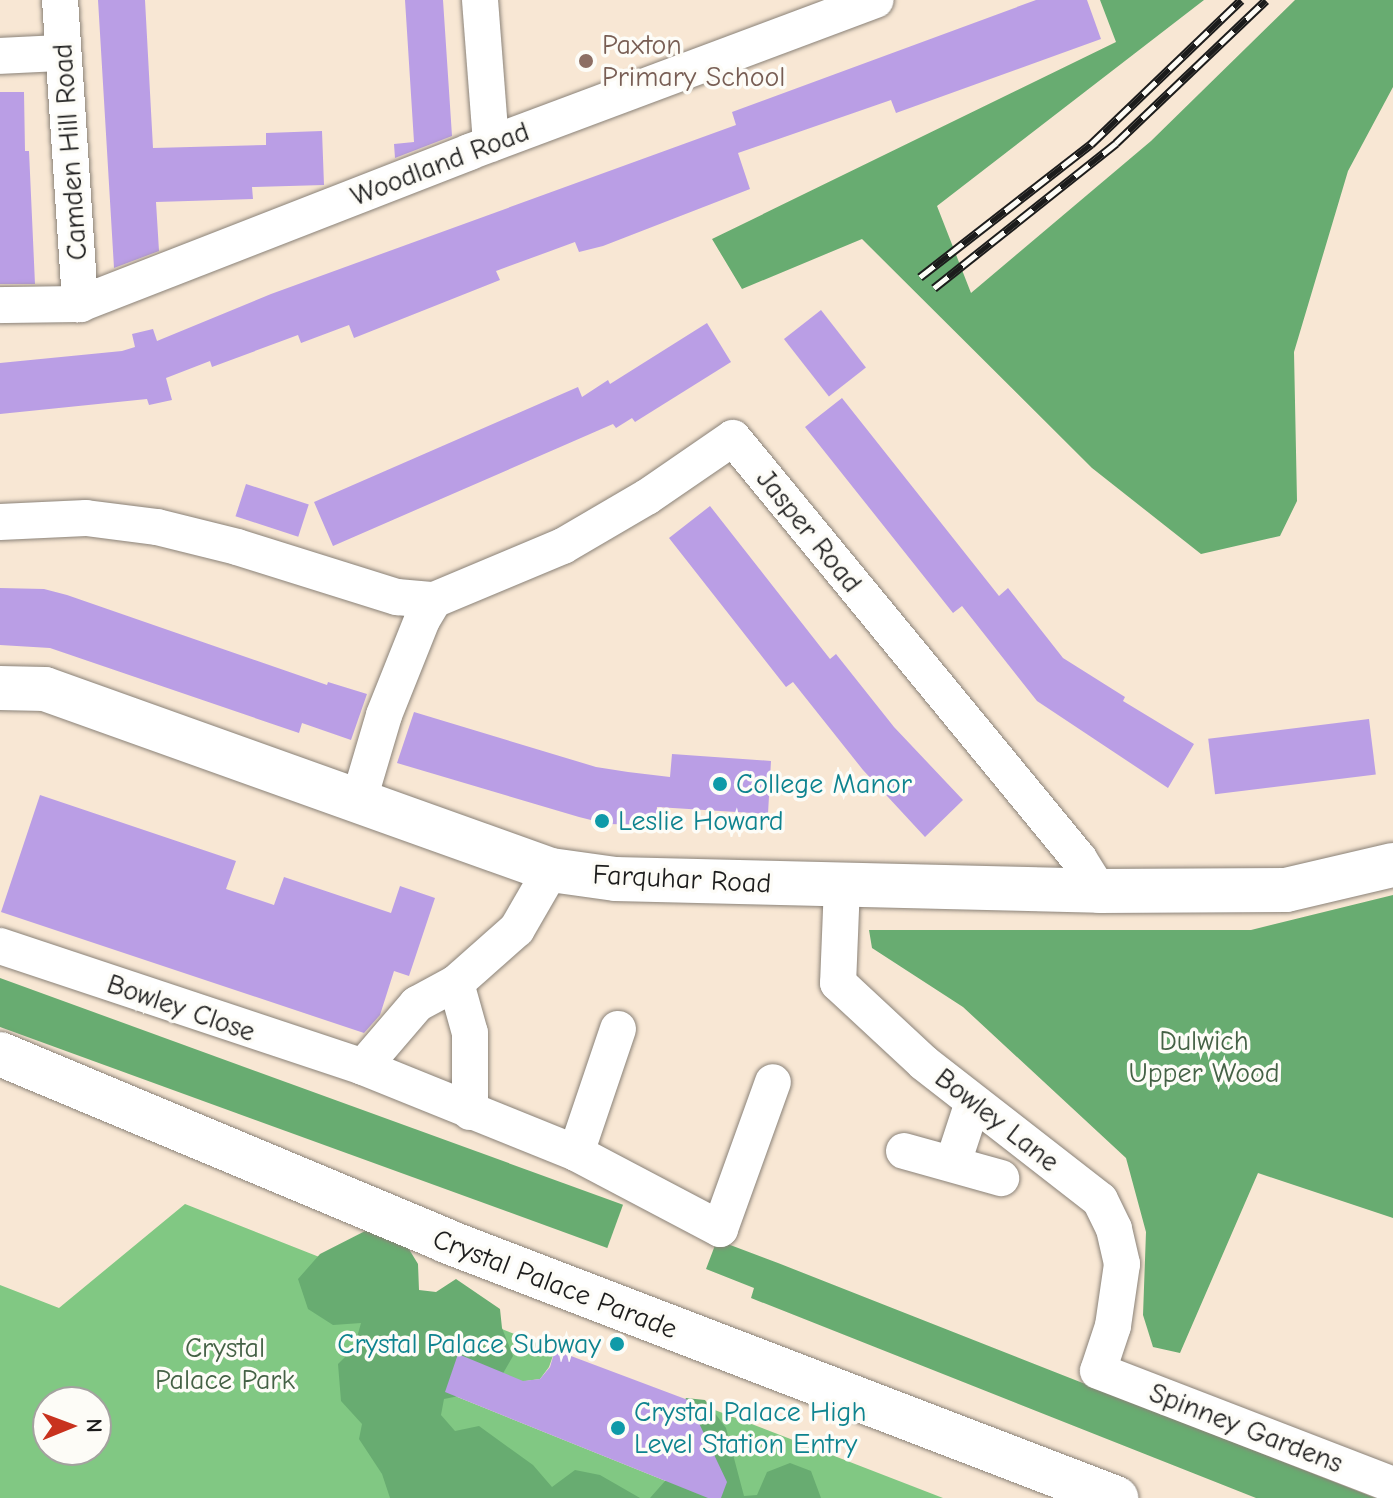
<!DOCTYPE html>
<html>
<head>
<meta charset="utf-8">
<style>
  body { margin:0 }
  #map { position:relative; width:1393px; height:1498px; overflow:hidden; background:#f8e7d4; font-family:"Comic Neue",sans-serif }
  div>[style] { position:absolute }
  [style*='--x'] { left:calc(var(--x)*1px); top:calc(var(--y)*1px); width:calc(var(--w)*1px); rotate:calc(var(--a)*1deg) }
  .green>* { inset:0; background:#81c883 }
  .forest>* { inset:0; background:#68ac71; transform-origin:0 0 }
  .building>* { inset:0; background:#ba9ee5; transform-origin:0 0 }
  .roads { filter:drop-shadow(0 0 2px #8a8278) drop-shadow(0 0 2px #8a8278) }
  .minor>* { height:36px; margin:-18px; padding:0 18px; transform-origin:18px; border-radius:18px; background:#fff }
  .tertiary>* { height:44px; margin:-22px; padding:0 22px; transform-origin:22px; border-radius:22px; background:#fff }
  .primary>* { height:44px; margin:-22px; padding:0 22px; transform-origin:22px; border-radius:22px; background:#fff }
  .rail>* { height:9px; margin-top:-4.5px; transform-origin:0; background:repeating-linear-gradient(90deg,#fdfcf7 0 18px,#1c1c1c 0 36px); box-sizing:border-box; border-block:2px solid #1c1c1c }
  .dots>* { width:22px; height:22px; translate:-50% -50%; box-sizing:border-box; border:4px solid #fdfcf7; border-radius:50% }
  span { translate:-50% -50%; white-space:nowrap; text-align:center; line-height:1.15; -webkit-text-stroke:7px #fdfcf7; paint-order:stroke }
  .education-label { font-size:28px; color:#785e54 }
  .left { translate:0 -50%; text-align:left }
  .street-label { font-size:28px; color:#1c1c1c }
  .culture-label { font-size:28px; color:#0d838f }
  .right { translate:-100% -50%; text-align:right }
  .park-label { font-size:28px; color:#446145 }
  .north { position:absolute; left:32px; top:1386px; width:80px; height:80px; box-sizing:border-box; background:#fdfcf7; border:2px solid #a3a29f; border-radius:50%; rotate:89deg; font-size:22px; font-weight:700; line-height:32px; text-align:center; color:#1c1c1c }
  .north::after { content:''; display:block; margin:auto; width:28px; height:36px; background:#c8321e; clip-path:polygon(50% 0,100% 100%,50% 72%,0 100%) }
</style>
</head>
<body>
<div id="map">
  <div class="green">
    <i style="clip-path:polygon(evenodd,185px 1204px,555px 1350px,549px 1367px,540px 1379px,445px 1392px,708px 1498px,0 1498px,0 1285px,59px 1308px,185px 1204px,48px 1402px,96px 1402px,96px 1450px,48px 1450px,48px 1402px)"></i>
    <i style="clip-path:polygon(688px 1400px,736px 1418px,943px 1498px,721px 1498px)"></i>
  </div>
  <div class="forest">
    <i style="clip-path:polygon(1100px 0,1204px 0,937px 206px,971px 293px,1151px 141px,1295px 0,1393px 0,1393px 87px,1348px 171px,1294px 352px,1297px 501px,1280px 536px,1201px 554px,1092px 468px,862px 239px,742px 289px,712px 239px,1116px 42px)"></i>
    <i style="clip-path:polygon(1393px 895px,1393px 1218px,1258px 1173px,1180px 1353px,1153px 1347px,1143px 1315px,1146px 1232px,1126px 1158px,963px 1007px,872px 948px,869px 930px,1251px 930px)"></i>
    <i style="left:0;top:978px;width:663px;height:46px;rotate:20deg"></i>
    <i style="clip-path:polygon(371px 1228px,401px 1236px,418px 1264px,419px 1290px,436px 1292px,456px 1279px,500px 1309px,502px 1328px,513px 1356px,494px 1389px,444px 1399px,441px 1415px,455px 1431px,479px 1426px,533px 1465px,552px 1487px,575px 1470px,600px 1475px,640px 1498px,390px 1498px,382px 1474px,359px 1439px,362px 1424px,341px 1401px,338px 1364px,354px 1348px,361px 1323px,333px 1325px,308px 1309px,298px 1279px,320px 1254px)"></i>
    <i style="clip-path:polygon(717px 1240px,778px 1263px,1375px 1498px,1256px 1498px,751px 1298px,754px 1288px,706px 1269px)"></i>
    <i style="clip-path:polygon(686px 1398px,705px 1400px,726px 1428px,744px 1496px,757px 1495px,767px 1472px,790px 1463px,811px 1471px,821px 1498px,650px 1498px,665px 1481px,684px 1474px,677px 1413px)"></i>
  </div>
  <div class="building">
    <i style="clip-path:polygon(98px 0,145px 0,153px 148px,266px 145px,266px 133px,322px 131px,324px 185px,252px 187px,253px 199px,156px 202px,159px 251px,114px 268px)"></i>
    <i style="clip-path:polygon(405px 0,443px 0,452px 136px,395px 158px,394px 144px,414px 142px)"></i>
    <i style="clip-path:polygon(1036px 0,1087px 0,1101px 39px,896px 113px,891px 100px,738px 153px,750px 189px,603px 246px,579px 252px,575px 242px,496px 271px,500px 280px,354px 338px,349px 325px,301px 343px,298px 335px,212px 367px,210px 361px,166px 378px,172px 400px,149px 405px,147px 399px,0 414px,0 363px,122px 351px,135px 347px,132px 334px,153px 329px,157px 341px,271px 294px,736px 125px,732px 112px)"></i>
    <i style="clip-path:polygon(0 92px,24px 92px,25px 151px,29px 151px,35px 284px,0 284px)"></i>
    <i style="left:821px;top:310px;width:73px;height:47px;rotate:52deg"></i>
    <i style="clip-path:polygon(707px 323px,731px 362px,635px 422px,632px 418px,616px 428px,613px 424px,333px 546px,314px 502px,578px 387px,582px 397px,608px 380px,610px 384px)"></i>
    <i style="clip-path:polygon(842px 398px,999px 596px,1008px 588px,1063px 658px,1125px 697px,1123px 701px,1194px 744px,1168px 788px,1037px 701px,962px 606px,953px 613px,805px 427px)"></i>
    <i style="left:246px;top:484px;width:66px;height:34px;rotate:18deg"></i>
    <i style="clip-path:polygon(710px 506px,830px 659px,836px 654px,894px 727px,963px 800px,925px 837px,863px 770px,793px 682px,786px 687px,669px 538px)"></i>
    <i style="clip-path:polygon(0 588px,44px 589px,67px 595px,327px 685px,328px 682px,367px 694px,351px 740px,302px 723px,299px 733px,50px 648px,0 645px)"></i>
    <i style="clip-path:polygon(414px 712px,596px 767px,628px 772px,670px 777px,672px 754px,771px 761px,768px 814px,657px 807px,656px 825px,607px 824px,579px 817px,397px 763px)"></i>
    <i style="left:1369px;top:719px;width:56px;height:162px;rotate:83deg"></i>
    <i style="clip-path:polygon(40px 795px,236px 861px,226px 889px,274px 905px,284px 877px,391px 913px,400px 886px,435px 898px,409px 976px,394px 971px,380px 1015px,364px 1033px,1px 912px)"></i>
    <i style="clip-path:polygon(555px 1350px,688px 1400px,727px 1482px,721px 1498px,708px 1498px,445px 1392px,458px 1354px,523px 1381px,540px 1379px,550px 1367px)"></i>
  </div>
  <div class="roads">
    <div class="minor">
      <i style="--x:60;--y:0;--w:305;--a:86.2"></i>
      <i style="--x:480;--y:0;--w:144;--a:85.6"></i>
      <i style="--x:0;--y:56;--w:62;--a:-2.8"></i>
      <i style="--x:0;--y:305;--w:80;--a:-0.7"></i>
      <i style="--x:80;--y:304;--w:418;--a:-21.3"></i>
      <i style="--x:469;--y:152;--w:434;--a:-20.5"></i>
      <i style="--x:0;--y:522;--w:86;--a:-2.7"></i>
      <i style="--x:86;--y:518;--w:72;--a:7.2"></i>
      <i style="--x:157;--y:527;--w:82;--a:14"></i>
      <i style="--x:237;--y:547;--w:168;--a:17.4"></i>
      <i style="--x:397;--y:597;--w:37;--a:5"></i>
      <i style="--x:434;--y:600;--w:140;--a:-22.7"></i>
      <i style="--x:563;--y:546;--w:97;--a:-30.3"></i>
      <i style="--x:647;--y:497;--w:104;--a:-34.5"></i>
      <i style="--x:733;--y:438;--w:545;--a:50.58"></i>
      <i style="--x:1079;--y:859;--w:38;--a:58"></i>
      <i style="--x:358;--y:803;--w:92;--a:-73.5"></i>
      <i style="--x:384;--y:715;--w:102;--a:-68.2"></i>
      <i style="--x:422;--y:620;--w:23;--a:-59"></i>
      <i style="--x:842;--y:885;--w:98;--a:92.3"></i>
      <i style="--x:838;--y:983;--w:117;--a:42.9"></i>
      <i style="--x:924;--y:1063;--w:223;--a:37.9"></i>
      <i style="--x:1100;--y:1200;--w:32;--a:64"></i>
      <i style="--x:1114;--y:1229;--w:36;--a:77"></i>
      <i style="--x:1122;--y:1264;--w:63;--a:98.3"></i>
      <i style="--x:1113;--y:1326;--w:47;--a:108.4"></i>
      <i style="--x:1098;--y:1371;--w:316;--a:21.1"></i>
      <i style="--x:0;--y:946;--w:383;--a:18.4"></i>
      <i style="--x:363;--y:1067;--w:230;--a:22"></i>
      <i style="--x:576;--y:1153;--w:163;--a:27.8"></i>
      <i style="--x:720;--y:1229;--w:156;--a:-70.2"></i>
      <i style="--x:456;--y:983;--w:52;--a:74.4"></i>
      <i style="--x:470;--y:1033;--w:79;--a:90"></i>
      <i style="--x:363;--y:1067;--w:83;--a:-49.4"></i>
      <i style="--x:417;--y:1004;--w:44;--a:-28.3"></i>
      <i style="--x:456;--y:983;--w:81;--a:-41.5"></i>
      <i style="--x:517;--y:929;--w:68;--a:-60"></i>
      <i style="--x:904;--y:1151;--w:101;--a:15.6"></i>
      <i style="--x:576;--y:1153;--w:131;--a:-71.3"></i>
      <i style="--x:953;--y:1163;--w:64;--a:-71.8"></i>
    </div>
    <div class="tertiary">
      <i style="--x:0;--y:688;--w:45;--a:1.3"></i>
      <i style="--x:45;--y:689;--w:537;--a:19.68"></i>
      <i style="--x:551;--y:870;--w:65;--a:8"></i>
      <i style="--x:615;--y:879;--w:484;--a:1.4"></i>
      <i style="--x:1099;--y:891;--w:187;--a:-0.3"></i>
      <i style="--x:1286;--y:890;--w:110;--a:-13.2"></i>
    </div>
    <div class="primary">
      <i style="--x:0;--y:1054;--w:484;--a:22.7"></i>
      <i style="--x:446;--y:1241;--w:718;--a:20.99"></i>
    </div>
  </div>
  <div class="rail">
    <i style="--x:920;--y:277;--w:217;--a:-37.9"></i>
    <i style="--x:1091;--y:144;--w:208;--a:-43.8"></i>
    <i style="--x:934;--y:288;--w:233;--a:-38.5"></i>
    <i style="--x:1116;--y:143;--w:207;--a:-43.6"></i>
  </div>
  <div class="dots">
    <i style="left:586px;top:61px;background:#8d6e63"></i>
    <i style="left:720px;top:784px;background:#0f9aa8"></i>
    <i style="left:602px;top:821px;background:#0f9aa8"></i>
    <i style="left:617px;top:1344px;background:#0f9aa8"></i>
    <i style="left:618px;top:1428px;background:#0f9aa8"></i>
  </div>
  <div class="education-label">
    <span class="left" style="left:602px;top:61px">Paxton<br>Primary School</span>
  </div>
  <div class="street-label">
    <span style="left:70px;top:152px;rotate:-94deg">Camden Hill Road</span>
    <span style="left:440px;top:164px;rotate:-21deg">Woodland Road</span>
    <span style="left:809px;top:531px;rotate:51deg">Jasper Road</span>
    <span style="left:682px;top:879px;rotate:3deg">Farquhar Road</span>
    <span style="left:181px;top:1008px;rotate:19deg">Bowley Close</span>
    <span style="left:997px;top:1120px;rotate:38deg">Bowley Lane</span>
    <span style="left:555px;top:1284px;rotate:21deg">Crystal Palace Parade</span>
    <span style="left:1246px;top:1428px;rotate:21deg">Spinney Gardens</span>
  </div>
  <div class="culture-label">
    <span class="left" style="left:736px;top:784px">College Manor</span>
    <span class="left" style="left:618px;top:821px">Leslie Howard</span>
    <span class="right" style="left:601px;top:1344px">Crystal Palace Subway</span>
    <span class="left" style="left:634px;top:1428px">Crystal Palace High<br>Level Station Entry</span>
  </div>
  <div class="park-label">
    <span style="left:1204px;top:1057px">Dulwich<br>Upper Wood</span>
    <span style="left:225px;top:1364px">Crystal<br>Palace Park</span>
  </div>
  <div class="north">N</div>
</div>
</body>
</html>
